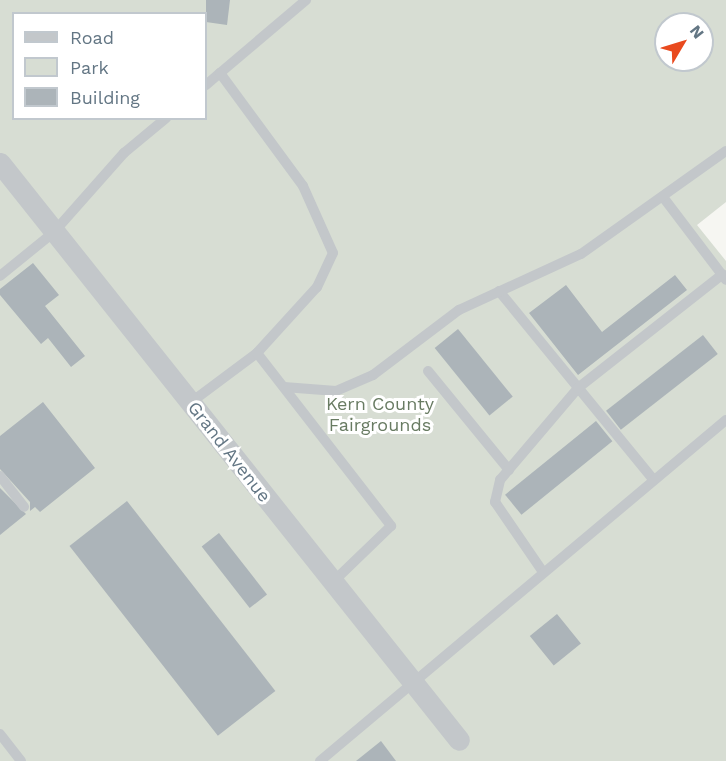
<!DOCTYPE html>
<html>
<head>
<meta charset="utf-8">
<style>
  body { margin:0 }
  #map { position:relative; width:726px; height:761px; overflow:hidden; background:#f6f6f2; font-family:"Work Sans",sans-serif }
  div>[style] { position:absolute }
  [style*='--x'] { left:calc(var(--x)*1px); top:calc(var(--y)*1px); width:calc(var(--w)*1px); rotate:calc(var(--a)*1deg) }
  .green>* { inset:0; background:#d7ddd3 }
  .building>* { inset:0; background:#acb4b9; transform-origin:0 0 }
  .service>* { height:10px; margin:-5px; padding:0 5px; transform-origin:5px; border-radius:5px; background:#c3c7ca }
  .minor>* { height:21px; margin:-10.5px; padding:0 10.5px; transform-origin:10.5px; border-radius:10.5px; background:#c3c7ca }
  span { translate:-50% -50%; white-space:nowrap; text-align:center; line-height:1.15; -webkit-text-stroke:6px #fff; paint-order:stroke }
  .park-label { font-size:18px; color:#687b62 }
  .street-label { font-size:18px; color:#637684 }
  .legend { position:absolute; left:12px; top:12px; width:195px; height:108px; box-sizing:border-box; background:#fff; border:2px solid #c1c8ce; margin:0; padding:8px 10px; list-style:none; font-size:18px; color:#637684 }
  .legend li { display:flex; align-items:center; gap:12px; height:30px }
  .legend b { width:30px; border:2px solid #c1c8ce }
  .north { position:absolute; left:654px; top:12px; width:60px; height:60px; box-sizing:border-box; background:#fff; border:2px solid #c1c8ce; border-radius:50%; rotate:52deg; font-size:16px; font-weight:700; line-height:24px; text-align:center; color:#637684 }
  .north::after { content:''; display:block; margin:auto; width:21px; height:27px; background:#e94a1e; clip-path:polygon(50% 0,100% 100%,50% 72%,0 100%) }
</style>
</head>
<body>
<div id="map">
  <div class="green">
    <i style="clip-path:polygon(evenodd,0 0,726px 0,726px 202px,697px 225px,726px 261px,726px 761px,0 761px,0 0,14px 14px,206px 14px,206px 118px,14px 118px,14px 14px,0 0,666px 24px,702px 24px,702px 60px,666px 60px,666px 24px)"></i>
  </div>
  <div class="building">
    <i style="clip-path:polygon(206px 0,230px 0,227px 25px,206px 22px)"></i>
    <i style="clip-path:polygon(33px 263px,59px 295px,45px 306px,85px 356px,71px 367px,48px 338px,41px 344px,0 295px,0 289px)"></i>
    <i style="clip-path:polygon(675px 275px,687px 290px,578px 375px,529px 313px,566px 285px,602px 332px)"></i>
    <i style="left:458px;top:329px;width:87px;height:30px;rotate:51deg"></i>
    <i style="left:703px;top:335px;width:24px;height:123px;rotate:52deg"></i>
    <i style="clip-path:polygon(43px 402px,95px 468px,40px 512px,35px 507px,30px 511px,30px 502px,0 469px,0 436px)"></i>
    <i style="left:596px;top:421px;width:26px;height:117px;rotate:51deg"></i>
    <i style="clip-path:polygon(0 488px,26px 514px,0 535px)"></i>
    <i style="left:127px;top:501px;width:241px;height:73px;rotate:52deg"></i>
    <i style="left:219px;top:533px;width:78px;height:22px;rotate:52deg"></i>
    <i style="left:557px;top:614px;width:38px;height:35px;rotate:51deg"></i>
    <i style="clip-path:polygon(381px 741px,396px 761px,356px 761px)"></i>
  </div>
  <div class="service">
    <i style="--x:220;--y:73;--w:113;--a:-40.3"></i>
    <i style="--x:206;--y:85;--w:18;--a:-41"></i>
    <i style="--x:220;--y:73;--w:140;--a:53.7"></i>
    <i style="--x:303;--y:186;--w:73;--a:65.9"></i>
    <i style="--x:333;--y:253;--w:38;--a:115"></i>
    <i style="--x:317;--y:287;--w:89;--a:132.3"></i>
    <i style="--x:663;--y:197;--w:104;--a:52.8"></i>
    <i style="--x:0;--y:276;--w:70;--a:-39.2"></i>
    <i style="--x:54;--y:232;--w:106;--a:-48.5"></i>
    <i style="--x:124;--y:153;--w:55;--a:-39.8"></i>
    <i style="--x:499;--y:291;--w:242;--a:50.7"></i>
    <i style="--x:428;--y:371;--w:128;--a:50.7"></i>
    <i style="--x:284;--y:387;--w:52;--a:4.4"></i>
    <i style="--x:336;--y:391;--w:40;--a:-23.4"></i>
    <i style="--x:373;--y:375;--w:108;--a:-37.1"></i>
    <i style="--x:459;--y:310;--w:134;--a:-24.7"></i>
    <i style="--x:581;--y:254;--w:178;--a:-35.4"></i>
    <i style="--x:190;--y:403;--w:84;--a:-36.7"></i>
    <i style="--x:257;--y:353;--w:219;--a:52.2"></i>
    <i style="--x:391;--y:526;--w:82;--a:136"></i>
    <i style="--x:0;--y:476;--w:39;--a:52"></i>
    <i style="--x:543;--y:572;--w:85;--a:-124.4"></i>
    <i style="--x:495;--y:502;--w:23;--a:-77"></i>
    <i style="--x:500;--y:480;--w:121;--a:-49.7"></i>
    <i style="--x:578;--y:388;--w:184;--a:-38.2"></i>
    <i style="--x:0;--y:734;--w:34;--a:52"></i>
    <i style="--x:320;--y:761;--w:530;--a:-40.03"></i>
  </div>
  <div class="minor">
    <i style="--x:0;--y:163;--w:737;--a:51.5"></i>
  </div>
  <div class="park-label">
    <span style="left:380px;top:415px">Kern County<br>Fairgrounds</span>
  </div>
  <div class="street-label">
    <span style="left:229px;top:452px;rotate:52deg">Grand Avenue</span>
  </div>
  <ul class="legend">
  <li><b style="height:8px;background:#c3c7ca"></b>Road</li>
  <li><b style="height:16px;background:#d7ddd3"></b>Park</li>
  <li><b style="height:16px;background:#acb4b9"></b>Building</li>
  </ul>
  <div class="north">N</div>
</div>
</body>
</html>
